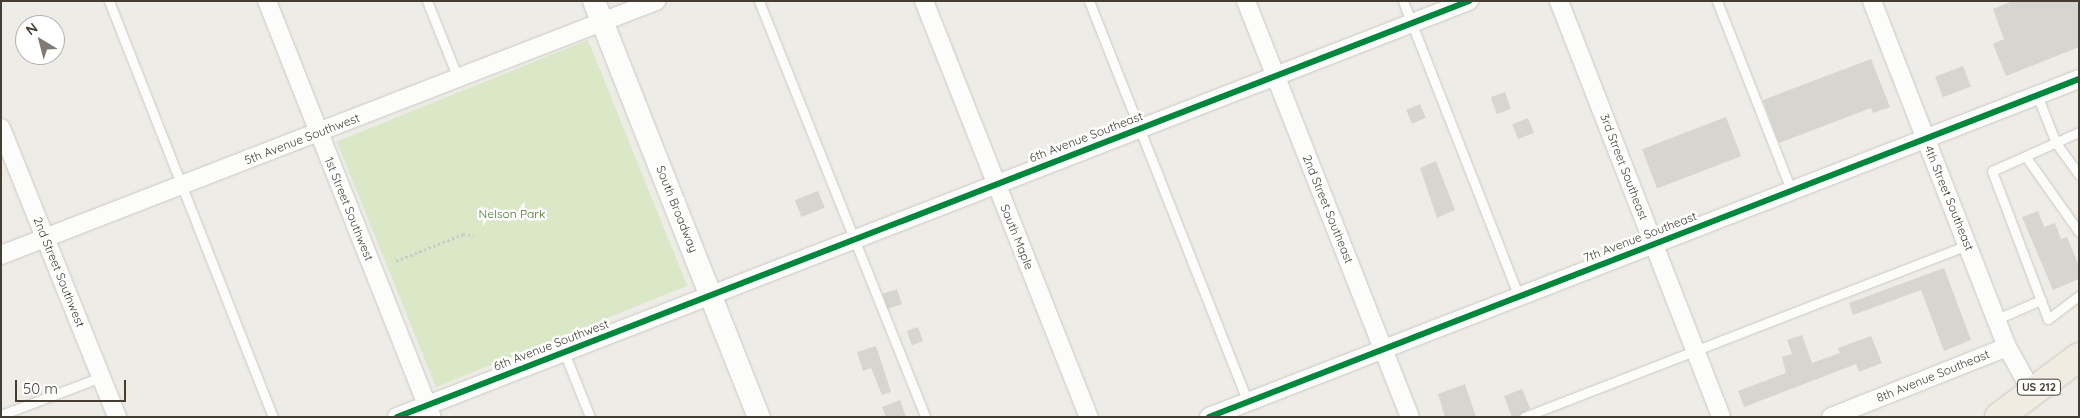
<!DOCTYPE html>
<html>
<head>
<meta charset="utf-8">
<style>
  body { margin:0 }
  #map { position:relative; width:2080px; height:418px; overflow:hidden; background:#eeece7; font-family:Quicksand,sans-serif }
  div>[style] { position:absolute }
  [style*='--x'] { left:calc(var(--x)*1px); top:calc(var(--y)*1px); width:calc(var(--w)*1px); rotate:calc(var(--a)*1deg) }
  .green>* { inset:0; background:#dae8c7; transform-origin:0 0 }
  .building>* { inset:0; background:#d7d5cf; transform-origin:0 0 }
  .path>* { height:2.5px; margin-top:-1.25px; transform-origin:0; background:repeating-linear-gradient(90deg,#cccac6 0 2.5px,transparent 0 5px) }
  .roads { filter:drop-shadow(0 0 1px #cac8c3) drop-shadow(0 0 1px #cac8c3) }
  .service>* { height:9px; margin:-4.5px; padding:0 4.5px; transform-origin:4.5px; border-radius:4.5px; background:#fcfcfb }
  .minor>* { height:18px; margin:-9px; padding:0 9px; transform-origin:9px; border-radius:9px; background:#fcfcfb }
  .tertiary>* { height:22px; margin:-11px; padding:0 11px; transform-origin:11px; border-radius:11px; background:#fcfcfb }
  .primary>* { height:28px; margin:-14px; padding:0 14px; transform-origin:14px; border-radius:14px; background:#f0ece2 }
  .cycleway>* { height:6px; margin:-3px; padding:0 3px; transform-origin:3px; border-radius:3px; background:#00873e }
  span { translate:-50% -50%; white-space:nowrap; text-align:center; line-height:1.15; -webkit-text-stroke:5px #fff; paint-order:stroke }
  .shield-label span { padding:1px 4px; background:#fff; border:1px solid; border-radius:4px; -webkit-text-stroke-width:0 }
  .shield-label { font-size:11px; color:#433d34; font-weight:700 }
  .street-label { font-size:12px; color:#433d34 }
  .park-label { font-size:12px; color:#43722a }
  .frame { position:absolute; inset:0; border:2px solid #433d34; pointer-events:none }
  .north { position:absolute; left:15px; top:15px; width:50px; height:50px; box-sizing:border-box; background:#fff; border:1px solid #b4b1ae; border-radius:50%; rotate:323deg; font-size:14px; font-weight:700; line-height:20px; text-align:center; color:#433d34 }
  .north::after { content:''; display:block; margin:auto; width:18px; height:22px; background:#7f7a73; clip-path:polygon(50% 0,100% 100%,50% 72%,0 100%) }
  .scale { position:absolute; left:15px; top:380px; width:111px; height:22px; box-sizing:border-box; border:2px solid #433d34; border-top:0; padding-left:6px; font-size:15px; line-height:18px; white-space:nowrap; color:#433d34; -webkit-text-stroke:4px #fff; paint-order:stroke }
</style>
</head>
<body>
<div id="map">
  <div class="green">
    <i style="left:588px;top:40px;width:265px;height:271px;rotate:68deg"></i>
  </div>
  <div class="building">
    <i style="clip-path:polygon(2013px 1px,2079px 1px,2079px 47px,2006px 76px,1993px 44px,2004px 39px,1993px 9px)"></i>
    <i style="clip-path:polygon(1871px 59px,1890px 107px,1873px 113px,1871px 108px,1779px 143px,1763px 100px)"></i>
    <i style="left:1963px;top:66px;width:22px;height:30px;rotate:69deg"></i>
    <i style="left:1505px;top:92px;width:18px;height:15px;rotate:71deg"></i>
    <i style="left:1420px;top:104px;width:15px;height:15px;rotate:67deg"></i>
    <i style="left:1726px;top:117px;width:42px;height:90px;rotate:69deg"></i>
    <i style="left:1528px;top:118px;width:16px;height:17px;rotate:68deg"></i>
    <i style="clip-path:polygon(1436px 161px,1455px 210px,1437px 218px,1420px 168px)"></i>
    <i style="left:818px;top:191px;width:18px;height:25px;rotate:68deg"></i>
    <i style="clip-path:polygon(2038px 211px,2044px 227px,2055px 223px,2061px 239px,2067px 237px,2079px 266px,2079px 279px,2053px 290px,2022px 217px)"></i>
    <i style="clip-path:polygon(1944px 268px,1971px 340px,1944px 351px,1921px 290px,1853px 315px,1849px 303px)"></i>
    <i style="left:897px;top:289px;width:16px;height:15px;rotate:72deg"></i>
    <i style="left:918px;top:327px;width:15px;height:12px;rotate:70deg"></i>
    <i style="clip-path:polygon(1802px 335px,1812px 363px,1840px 353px,1838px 348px,1871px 336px,1882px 363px,1859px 372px,1856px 364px,1744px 407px,1738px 391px,1786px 373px,1782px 357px,1792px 354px,1787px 340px)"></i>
    <i style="clip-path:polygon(876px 346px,891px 392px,882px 395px,871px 368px,863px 371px,857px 352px)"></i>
    <i style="clip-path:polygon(1465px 384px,1476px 417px,1445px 417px,1438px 394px)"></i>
    <i style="clip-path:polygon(1522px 389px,1530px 408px,1518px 417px,1512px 417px,1504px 396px)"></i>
    <i style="clip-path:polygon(900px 400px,906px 417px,886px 417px,882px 407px)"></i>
  </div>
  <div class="path">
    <i style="--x:396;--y:261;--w:72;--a:-21.9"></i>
    <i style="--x:463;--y:234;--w:11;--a:10"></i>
  </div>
  <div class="roads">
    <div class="service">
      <i style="--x:109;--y:1;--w:447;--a:68.5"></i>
      <i style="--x:427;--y:1;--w:83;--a:68.1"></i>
      <i style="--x:759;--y:1;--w:448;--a:68.2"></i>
      <i style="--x:1089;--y:1;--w:431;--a:68.4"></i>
      <i style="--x:1403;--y:1;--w:318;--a:68.6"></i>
      <i style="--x:1717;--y:1;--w:203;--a:68.6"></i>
      <i style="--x:2037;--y:95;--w:52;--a:68.4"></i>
      <i style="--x:2056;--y:143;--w:39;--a:54"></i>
      <i style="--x:2079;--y:132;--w:95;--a:155.9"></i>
      <i style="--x:1992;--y:171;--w:158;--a:69.3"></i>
      <i style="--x:2048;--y:319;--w:39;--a:-37"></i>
      <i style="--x:2026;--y:157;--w:92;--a:54.8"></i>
      <i style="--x:1997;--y:319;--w:48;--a:-23.4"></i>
      <i style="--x:564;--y:352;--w:70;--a:68.2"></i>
      <i style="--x:1;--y:415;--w:107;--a:-20.8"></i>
      <i style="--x:1524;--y:417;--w:475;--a:-21.2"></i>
    </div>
    <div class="minor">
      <i style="--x:267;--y:1;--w:448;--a:68.4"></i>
      <i style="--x:924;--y:1;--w:448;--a:68.4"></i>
      <i style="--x:1246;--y:1;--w:447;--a:68.5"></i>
      <i style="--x:1559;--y:1;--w:446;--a:68.7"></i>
      <i style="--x:1872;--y:1;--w:371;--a:68.7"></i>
      <i style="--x:2007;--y:347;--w:51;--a:60.9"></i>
      <i style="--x:1;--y:128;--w:311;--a:68.1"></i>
      <i style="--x:1;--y:255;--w:703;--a:-21.2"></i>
      <i style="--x:397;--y:417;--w:1150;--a:-21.21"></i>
      <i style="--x:1209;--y:417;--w:933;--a:-21.23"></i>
      <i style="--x:1831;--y:417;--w:189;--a:-21.7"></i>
    </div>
    <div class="tertiary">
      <i style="--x:594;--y:1;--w:448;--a:68.4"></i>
    </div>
    <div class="primary">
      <i style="--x:1999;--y:417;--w:100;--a:-36.9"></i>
    </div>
  </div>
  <div class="cycleway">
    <i style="--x:397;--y:417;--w:1150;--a:-21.21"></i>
    <i style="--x:1209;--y:417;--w:933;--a:-21.23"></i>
  </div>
  <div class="shield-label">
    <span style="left:2039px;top:387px">US 212</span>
  </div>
  <div class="street-label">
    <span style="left:1086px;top:137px;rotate:-21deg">6th Avenue Southeast</span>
    <span style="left:302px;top:139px;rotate:-21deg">5th Avenue Southwest</span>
    <span style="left:1624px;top:167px;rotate:69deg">3rd Street Southeast</span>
    <span style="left:1949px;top:198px;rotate:68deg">4th Street Southeast</span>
    <span style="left:349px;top:209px;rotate:68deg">1st Street Southwest</span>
    <span style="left:677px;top:209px;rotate:68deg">South Broadway</span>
    <span style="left:1328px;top:209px;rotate:68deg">2nd Street Southeast</span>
    <span style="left:1017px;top:237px;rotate:68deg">South Maple</span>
    <span style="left:1640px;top:237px;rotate:-21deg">7th Avenue Southeast</span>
    <span style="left:59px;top:272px;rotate:68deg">2nd Street Southwest</span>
    <span style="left:551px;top:345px;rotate:-21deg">6th Avenue Southwest</span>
    <span style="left:1933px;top:376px;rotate:-22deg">8th Avenue Southeast</span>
  </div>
  <div class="park-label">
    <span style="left:512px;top:214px">Nelson Park</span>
  </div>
  <div class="frame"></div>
  <div class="north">N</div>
  <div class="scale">50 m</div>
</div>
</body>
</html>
